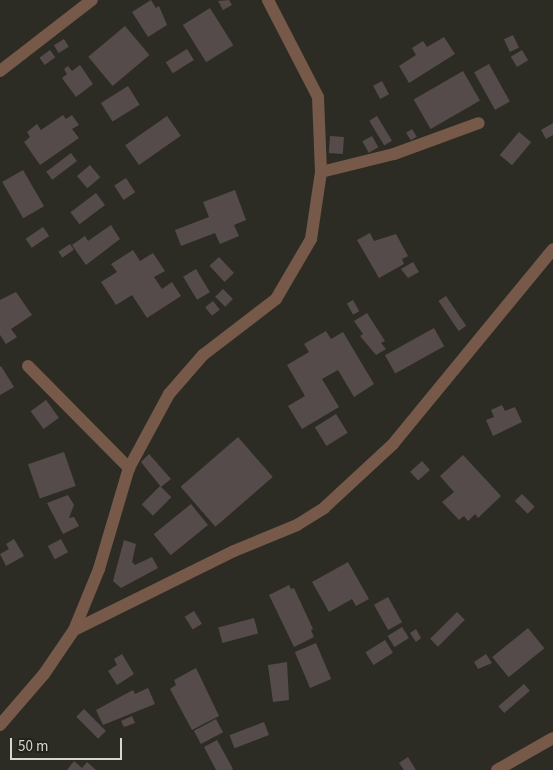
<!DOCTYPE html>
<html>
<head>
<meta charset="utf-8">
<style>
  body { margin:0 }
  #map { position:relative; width:553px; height:770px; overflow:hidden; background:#2d2c24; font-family:"Source Sans 3",sans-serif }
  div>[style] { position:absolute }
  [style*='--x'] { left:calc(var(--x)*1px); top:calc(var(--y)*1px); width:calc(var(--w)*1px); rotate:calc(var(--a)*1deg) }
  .building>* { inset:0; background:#554b4a; transform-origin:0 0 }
  .minor>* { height:12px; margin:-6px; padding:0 6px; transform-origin:6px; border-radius:6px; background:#765949 }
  span { translate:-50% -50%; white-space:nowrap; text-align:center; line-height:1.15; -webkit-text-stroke:5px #24221a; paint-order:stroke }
  .scale { position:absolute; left:10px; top:738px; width:112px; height:22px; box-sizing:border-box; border:2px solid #d7d6d1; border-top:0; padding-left:6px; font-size:15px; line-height:18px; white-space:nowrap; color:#d7d6d1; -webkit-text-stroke:4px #24221a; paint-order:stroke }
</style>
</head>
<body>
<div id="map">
  <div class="building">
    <i style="clip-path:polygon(151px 0,156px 8px,159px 6px,167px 25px,148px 37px,132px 12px)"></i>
    <i style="clip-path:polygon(229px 0,232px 5px,223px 10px,218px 1px)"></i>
    <i style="left:210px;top:8px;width:44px;height:32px;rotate:58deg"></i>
    <i style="left:125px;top:26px;width:38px;height:48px;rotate:50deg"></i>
    <i style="left:513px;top:35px;width:14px;height:10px;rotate:65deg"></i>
    <i style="clip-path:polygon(444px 37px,455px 54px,409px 83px,399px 66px,416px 55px,412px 48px,423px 41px,427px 47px)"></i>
    <i style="left:64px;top:39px;width:9px;height:12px;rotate:58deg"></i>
    <i style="left:187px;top:49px;width:13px;height:25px;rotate:58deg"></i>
    <i style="left:50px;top:50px;width:9px;height:13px;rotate:54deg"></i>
    <i style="left:522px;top:50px;width:12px;height:13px;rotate:59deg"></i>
    <i style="left:489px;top:64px;width:43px;height:17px;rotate:61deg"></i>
    <i style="clip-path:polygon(80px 65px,93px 84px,76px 97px,62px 78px,67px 74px,64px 69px,68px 66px,72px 71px)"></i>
    <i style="left:463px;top:71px;width:34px;height:57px;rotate:60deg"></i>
    <i style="left:382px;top:81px;width:15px;height:10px;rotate:62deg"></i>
    <i style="left:128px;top:86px;width:22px;height:32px;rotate:58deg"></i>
    <i style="clip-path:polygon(63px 115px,66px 119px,72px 115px,79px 125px,72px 129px,79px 138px,40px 165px,24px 142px,30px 137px,27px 132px,37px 124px,41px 130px)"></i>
    <i style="left:167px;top:116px;width:24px;height:51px;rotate:55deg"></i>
    <i style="left:377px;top:116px;width:29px;height:9px;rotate:59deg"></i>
    <i style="clip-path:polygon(553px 123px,553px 135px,546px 139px,541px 130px)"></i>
    <i style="left:412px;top:129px;width:9px;height:7px;rotate:58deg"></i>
    <i style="left:519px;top:132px;width:16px;height:30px;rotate:40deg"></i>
    <i style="left:330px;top:136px;width:14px;height:17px;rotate:4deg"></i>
    <i style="left:372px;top:136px;width:13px;height:11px;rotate:61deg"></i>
    <i style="left:71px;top:153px;width:10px;height:31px;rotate:53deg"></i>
    <i style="left:90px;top:165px;width:16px;height:17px;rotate:50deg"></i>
    <i style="left:23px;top:170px;width:42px;height:24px;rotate:60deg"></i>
    <i style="left:126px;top:178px;width:17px;height:14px;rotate:57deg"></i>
    <i style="clip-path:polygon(235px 190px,246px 220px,234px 225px,239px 236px,220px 244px,215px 233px,181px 246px,175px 230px,209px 217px,203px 202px)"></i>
    <i style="left:96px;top:193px;width:15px;height:32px;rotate:53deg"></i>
    <i style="clip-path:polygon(111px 225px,120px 239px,86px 265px,72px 245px,85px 236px,88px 241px)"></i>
    <i style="left:43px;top:227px;width:11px;height:21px;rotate:56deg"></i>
    <i style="clip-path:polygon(370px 233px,374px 241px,396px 234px,408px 256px,402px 259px,404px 264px,379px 278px,357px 240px)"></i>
    <i style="left:70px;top:244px;width:7px;height:14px;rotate:56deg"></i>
    <i style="clip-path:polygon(133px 250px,140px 261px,153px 253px,165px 271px,154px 277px,162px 289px,172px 282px,181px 296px,147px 318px,132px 295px,116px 305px,101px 282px,117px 272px,111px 264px)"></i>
    <i style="left:219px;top:257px;width:22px;height:13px;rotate:47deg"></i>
    <i style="clip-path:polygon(413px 262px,419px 272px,408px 278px,401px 269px)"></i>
    <i style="left:196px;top:269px;width:27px;height:15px;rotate:59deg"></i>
    <i style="left:223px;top:289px;width:14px;height:11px;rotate:45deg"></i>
    <i style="clip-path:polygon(16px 292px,32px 315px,11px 329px,17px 337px,6px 344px,0 335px,0 300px)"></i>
    <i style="left:446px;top:296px;width:36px;height:9px;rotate:56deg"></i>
    <i style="left:353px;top:300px;width:13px;height:7px;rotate:61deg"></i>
    <i style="left:213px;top:301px;width:11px;height:10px;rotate:52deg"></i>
    <i style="clip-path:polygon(367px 313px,385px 341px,381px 343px,386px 349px,376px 355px,360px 336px,363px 334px,354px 321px)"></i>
    <i style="left:434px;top:328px;width:21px;height:56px;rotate:61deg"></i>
    <i style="clip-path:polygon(326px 331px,331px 339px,343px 332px,374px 384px,354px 397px,338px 370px,322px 379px,339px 407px,302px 429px,288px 406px,305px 396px,287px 365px,309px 352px,304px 344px)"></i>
    <i style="clip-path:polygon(1px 366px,14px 387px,0 395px,0 367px)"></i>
    <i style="left:46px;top:400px;width:22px;height:19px;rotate:54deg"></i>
    <i style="clip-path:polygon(502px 405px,505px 411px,515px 407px,522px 422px,493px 436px,486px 420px,494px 417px,491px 410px)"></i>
    <i style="left:336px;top:414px;width:22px;height:25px;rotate:58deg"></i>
    <i style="left:238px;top:437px;width:53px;height:76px;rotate:49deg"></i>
    <i style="left:64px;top:452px;width:36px;height:38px;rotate:71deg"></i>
    <i style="clip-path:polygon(149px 454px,171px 479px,161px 487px,141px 462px)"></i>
    <i style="clip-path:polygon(463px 455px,501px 496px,478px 518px,475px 514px,468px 521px,464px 516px,459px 520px,442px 502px,454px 492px,440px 476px)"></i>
    <i style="left:422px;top:461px;width:12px;height:16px;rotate:48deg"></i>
    <i style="left:160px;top:486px;width:16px;height:26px;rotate:45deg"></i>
    <i style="left:522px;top:494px;width:18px;height:10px;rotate:45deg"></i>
    <i style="clip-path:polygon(68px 495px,74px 505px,69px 518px,74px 517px,79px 526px,63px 534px,47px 503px)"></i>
    <i style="left:191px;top:504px;width:27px;height:48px;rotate:51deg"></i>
    <i style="clip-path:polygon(14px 539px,24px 556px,6px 566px,0 554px,9px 549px,6px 544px)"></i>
    <i style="left:61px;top:539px;width:15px;height:15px;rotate:62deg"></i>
    <i style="clip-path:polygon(124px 540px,136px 544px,132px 562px,135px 565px,152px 557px,158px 568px,121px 588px,113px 581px)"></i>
    <i style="clip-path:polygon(348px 562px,369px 599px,356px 606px,352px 599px,329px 612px,312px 582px)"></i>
    <i style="clip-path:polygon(289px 585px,291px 589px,294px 588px,313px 629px,311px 630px,314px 637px,294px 647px,269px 595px)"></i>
    <i style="left:388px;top:597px;width:29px;height:16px;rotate:61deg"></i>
    <i style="left:194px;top:611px;width:15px;height:11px;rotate:58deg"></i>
    <i style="left:457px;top:612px;width:11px;height:38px;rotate:45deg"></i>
    <i style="left:254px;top:618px;width:16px;height:37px;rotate:75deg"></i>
    <i style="left:402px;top:627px;width:13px;height:17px;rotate:58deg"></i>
    <i style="left:528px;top:628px;width:26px;height:46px;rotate:51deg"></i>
    <i style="clip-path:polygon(416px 629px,421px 638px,416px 642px,410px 633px)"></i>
    <i style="left:385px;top:640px;width:15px;height:23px;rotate:58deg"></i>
    <i style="left:316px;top:643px;width:39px;height:23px;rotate:67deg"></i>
    <i style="clip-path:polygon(122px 654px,134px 674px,117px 685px,108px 671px,117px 665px,114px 659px)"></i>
    <i style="clip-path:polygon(486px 654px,492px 663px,478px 669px,474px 662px)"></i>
    <i style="clip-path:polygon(287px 662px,289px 700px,273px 702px,268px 665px)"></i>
    <i style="clip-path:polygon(196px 668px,219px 716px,192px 730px,170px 689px,176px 685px,174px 680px)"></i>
    <i style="left:524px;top:684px;width:9px;height:34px;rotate:49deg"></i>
    <i style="clip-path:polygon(148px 688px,155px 704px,103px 725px,96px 710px,133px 690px,135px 694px)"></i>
    <i style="left:84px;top:709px;width:31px;height:11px;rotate:45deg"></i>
    <i style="clip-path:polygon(132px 716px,135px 723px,124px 727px,121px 721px)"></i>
    <i style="left:216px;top:719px;width:15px;height:25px;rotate:62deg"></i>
    <i style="left:264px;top:722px;width:14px;height:37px;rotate:69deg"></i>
    <i style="clip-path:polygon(217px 740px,233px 769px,231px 770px,216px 770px,204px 747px)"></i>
    <i style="clip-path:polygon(408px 757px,416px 770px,404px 770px,399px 763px)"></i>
    <i style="clip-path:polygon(74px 761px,82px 768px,87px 762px,96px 770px,67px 770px)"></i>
  </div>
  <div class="minor">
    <i style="--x:0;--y:71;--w:116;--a:-37.7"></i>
    <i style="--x:321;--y:172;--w:75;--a:-13.9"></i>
    <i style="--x:394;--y:154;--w:90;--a:-20"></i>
    <i style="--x:28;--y:366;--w:144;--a:45.3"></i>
    <i style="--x:74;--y:630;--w:178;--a:-26.3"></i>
    <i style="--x:234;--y:551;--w:68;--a:-22.4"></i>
    <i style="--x:297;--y:525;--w:32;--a:-32"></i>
    <i style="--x:324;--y:508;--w:94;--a:-42.8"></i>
    <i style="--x:393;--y:444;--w:252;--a:-50.6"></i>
    <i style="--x:0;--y:725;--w:67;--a:-49.2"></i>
    <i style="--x:44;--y:674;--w:53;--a:-55.7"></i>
    <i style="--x:74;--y:630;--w:66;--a:-67.7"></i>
    <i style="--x:99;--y:569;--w:105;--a:-73.5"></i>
    <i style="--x:129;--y:468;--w:84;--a:-61.6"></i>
    <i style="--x:169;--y:394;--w:52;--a:-48.9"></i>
    <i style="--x:203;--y:355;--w:92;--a:-37.5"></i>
    <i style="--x:276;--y:299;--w:69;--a:-59.7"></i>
    <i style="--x:311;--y:239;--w:68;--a:-81.5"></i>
    <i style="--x:321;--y:172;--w:75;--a:-92.3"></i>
    <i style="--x:318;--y:97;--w:109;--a:-117.3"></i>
    <i style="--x:497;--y:770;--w:64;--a:-29.7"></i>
  </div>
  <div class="scale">50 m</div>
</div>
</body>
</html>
